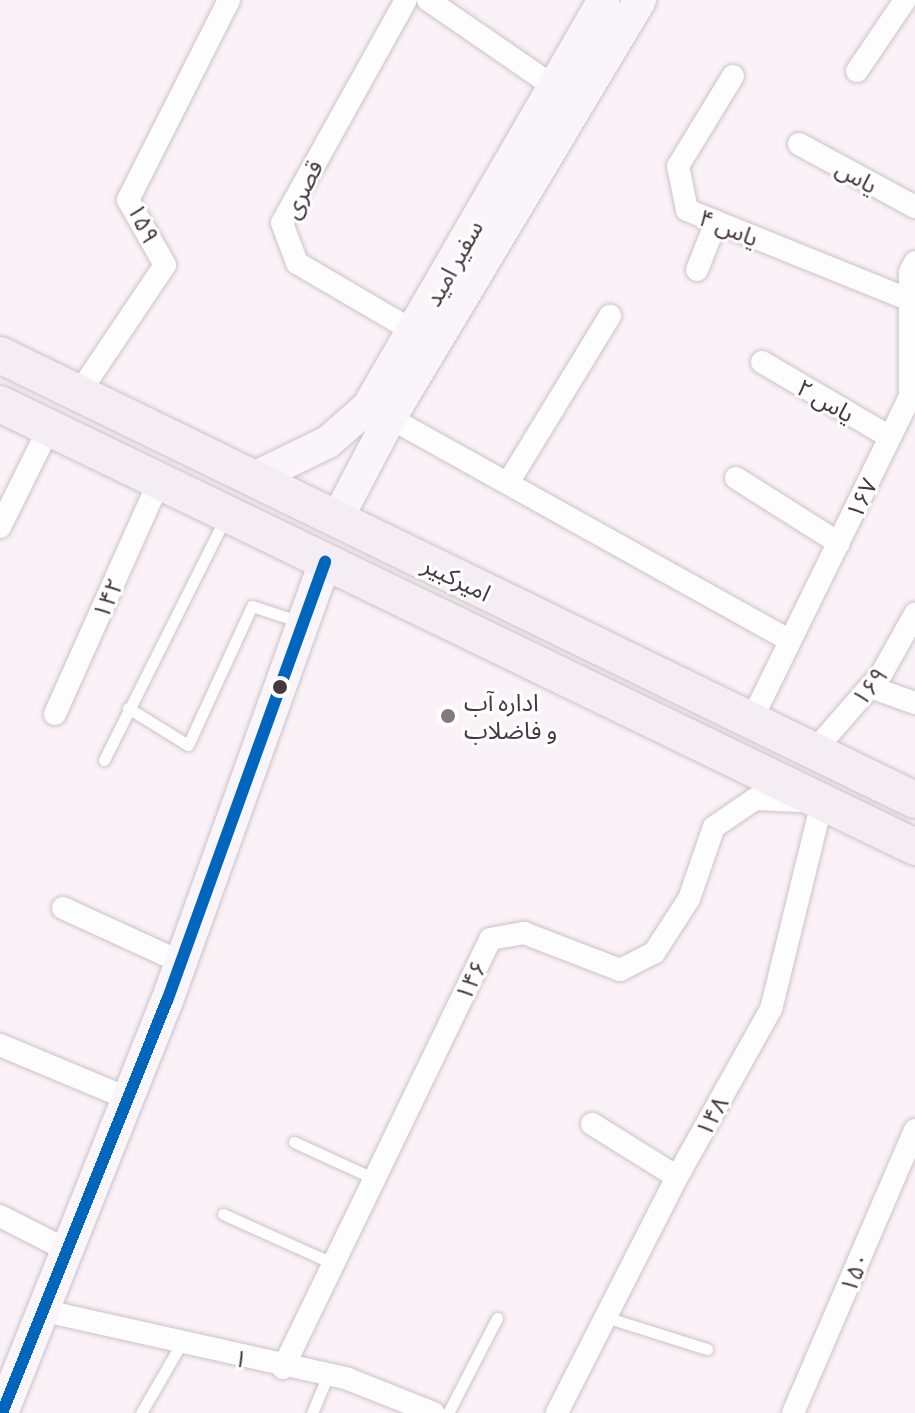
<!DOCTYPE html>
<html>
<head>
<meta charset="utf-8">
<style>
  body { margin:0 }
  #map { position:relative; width:915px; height:1413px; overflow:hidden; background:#faf2f7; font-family:Barlow,"Noto Sans Arabic",sans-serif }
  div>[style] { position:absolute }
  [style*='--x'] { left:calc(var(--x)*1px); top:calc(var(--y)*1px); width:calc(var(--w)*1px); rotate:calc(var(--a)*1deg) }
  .roads { filter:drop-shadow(0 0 2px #ccc2c7) drop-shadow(0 0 2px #ccc2c7) }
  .lane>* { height:11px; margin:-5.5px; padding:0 5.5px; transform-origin:5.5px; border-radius:5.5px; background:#fefdfe }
  .street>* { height:22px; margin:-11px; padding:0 11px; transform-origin:11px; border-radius:11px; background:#fefdfe }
  .secondary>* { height:32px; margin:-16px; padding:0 16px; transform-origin:16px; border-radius:16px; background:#f9f5f9 }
  .primary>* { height:36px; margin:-18px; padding:0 18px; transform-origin:18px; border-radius:18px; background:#f4edf4 }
  .bus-1>* { height:12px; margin:-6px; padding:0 6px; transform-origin:6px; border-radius:6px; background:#0065bd }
  .dots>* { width:22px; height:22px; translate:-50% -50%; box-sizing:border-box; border:4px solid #fff; border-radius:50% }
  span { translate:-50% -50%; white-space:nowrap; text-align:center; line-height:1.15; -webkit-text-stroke:6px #fff; paint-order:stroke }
  .street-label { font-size:24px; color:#46383f }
  .poi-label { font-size:24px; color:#46383f }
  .left { translate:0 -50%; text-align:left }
</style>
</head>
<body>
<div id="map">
  <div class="roads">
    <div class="lane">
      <i style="--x:128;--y:708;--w:70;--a:31.7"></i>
      <i style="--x:188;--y:745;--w:153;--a:-65.3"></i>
      <i style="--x:252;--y:606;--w:52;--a:18.1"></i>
      <i style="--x:104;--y:760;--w:271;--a:-63.4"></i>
      <i style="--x:294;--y:1142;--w:89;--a:24.6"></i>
      <i style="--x:223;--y:1214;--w:122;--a:24.2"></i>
      <i style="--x:605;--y:1317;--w:107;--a:17.4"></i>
      <i style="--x:141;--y:1413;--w:80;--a:-59.9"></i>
      <i style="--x:312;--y:1413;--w:41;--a:-67.2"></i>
      <i style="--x:448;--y:1413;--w:107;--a:-62.7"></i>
    </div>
    <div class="street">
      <i style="--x:406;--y:0;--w:255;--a:119.1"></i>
      <i style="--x:282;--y:223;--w:43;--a:69.4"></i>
      <i style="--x:297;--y:263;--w:145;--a:30.3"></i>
      <i style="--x:428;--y:0;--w:152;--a:34.5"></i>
      <i style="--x:857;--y:71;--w:86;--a:-55.9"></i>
      <i style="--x:733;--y:76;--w:105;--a:121.4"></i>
      <i style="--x:678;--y:166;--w:45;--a:78.4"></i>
      <i style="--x:687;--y:210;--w:240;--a:22"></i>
      <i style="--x:799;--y:144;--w:132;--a:28.5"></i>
      <i style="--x:697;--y:270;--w:52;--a:-68.4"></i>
      <i style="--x:762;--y:362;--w:148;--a:30.4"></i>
      <i style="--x:79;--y:393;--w:154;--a:-56.1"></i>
      <i style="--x:165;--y:265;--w:75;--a:-119.6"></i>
      <i style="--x:128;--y:200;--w:224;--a:-63.2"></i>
      <i style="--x:390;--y:418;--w:458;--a:29.1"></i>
      <i style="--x:736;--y:478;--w:122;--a:32.3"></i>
      <i style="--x:508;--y:483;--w:196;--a:-58.6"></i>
      <i style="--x:0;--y:527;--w:110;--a:-63.7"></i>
      <i style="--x:870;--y:687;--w:48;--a:19.6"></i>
      <i style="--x:55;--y:714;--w:255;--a:-65.9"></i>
      <i style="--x:751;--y:721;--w:361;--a:-63.9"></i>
      <i style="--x:910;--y:397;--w:125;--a:-90"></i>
      <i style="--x:910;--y:272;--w:11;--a:-63"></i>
      <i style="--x:814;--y:751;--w:103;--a:-48.9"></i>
      <i style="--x:882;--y:673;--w:68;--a:-60.8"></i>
      <i style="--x:63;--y:908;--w:130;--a:24.6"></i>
      <i style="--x:0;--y:1045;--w:140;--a:22.7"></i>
      <i style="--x:592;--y:1124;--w:100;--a:31.9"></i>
      <i style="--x:0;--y:1216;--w:77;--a:26.9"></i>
      <i style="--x:45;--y:1311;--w:311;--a:12.6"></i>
      <i style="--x:348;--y:1379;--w:92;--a:21.6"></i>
      <i style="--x:283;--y:1368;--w:476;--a:-64.2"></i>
      <i style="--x:490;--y:939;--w:35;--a:-10"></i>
      <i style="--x:524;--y:933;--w:103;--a:21.1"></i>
      <i style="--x:620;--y:970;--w:38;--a:-27"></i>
      <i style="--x:654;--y:953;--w:64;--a:-57.1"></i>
      <i style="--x:689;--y:899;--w:76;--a:-70.9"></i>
      <i style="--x:714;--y:827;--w:50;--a:-34.3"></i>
      <i style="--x:755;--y:799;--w:67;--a:2.6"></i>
      <i style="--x:822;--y:802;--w:213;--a:103.8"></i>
      <i style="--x:771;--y:1009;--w:193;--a:119.2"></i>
      <i style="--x:677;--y:1177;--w:265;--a:117"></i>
      <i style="--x:793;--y:1413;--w:308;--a:-66.7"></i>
    </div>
    <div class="secondary">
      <i style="--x:254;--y:478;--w:82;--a:-25.9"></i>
      <i style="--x:328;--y:442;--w:53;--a:-41.2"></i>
      <i style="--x:368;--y:407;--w:470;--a:-59.9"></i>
      <i style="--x:337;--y:519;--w:114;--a:-62.3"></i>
      <i style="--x:390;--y:418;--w:487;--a:-59.1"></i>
      <i style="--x:2;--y:1413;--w:444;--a:-68.2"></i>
      <i style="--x:167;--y:1001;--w:467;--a:-70.2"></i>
    </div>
    <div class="primary">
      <i style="--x:0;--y:355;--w:1017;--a:25.94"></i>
      <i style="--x:0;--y:404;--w:1017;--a:25.83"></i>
    </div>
  </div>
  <div class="bus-1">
    <i style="--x:2;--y:1413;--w:444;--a:-68.2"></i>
    <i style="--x:167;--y:1001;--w:467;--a:-70.2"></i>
  </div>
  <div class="dots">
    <i style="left:280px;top:687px;background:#46383f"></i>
    <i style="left:448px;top:716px;background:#85797f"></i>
  </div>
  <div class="street-label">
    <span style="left:857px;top:176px;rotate:29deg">یاس</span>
    <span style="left:302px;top:189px;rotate:-64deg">قصری</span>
    <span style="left:144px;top:223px;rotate:65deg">۱۵۹</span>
    <span style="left:729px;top:227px;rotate:22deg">یاس ۴</span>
    <span style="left:453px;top:263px;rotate:-61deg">سفیر امید</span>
    <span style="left:826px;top:400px;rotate:30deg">یاس ۲</span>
    <span style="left:861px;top:498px;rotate:-64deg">۱۶۷</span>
    <span style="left:457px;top:578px;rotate:26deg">امیرکبیر</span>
    <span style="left:107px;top:598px;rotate:-66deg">۱۴۲</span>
    <span style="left:869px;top:686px;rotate:-51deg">۱۶۹</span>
    <span style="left:470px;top:980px;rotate:-64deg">۱۴۶</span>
    <span style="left:711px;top:1116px;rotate:-61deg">۱۴۸</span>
    <span style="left:854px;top:1272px;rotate:-67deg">۱۵۰</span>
    <span style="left:241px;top:1358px;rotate:14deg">۱</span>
  </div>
  <div class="poi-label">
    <span class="left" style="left:464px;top:716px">اداره آب<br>و فاضلاب</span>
  </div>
</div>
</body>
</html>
